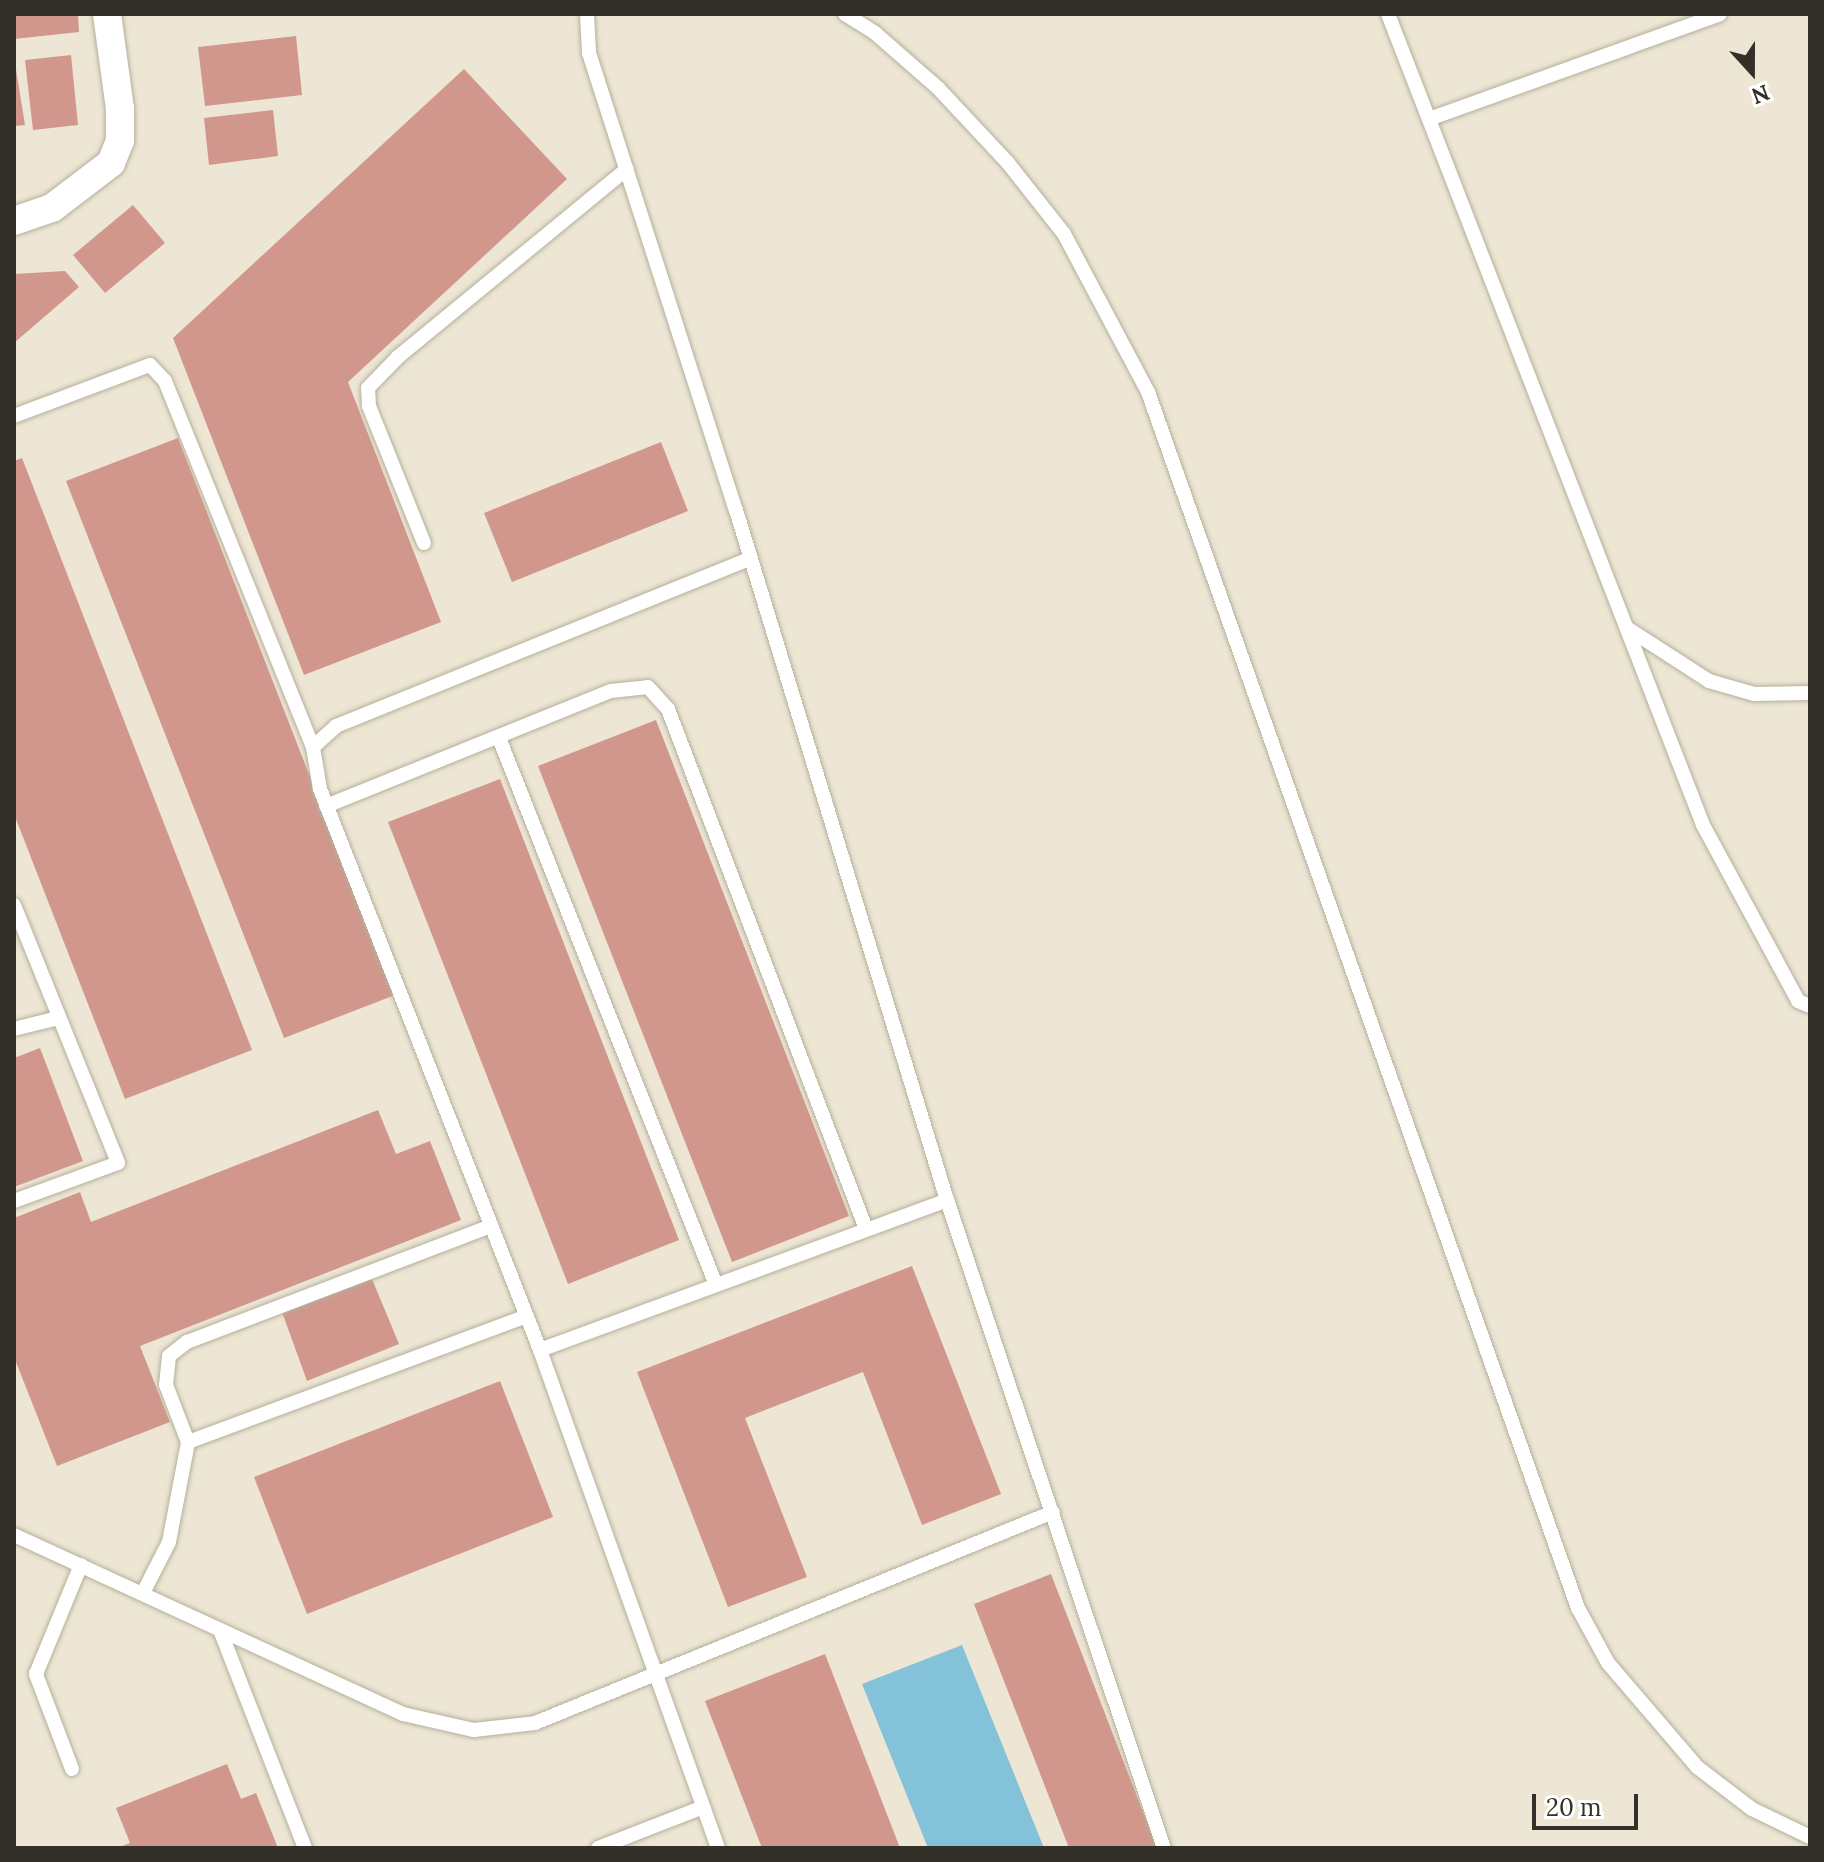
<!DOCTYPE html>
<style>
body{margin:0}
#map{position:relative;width:1824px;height:1862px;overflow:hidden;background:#ede6d4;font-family:Lora,serif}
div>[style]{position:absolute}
.water>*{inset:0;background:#84c2da}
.building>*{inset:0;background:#d1978c}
.roads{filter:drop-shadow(0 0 2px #b5af9d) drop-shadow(0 0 2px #b5af9d)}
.service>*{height:14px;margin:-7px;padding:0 7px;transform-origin:7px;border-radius:7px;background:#fff}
.minor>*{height:28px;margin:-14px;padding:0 14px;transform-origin:14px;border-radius:14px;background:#fff}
span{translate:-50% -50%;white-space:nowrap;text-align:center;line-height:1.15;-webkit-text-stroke:6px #fff;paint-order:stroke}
.frame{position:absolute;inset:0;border:16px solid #333029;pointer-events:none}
.north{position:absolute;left:1712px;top:32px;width:80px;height:80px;-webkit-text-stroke:6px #fff;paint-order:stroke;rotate:159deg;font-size:22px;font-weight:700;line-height:32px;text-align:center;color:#333029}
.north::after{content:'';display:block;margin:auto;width:28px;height:36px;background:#333029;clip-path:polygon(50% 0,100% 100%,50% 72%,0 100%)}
.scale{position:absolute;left:1532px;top:1794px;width:106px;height:36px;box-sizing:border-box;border:4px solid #333029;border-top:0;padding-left:10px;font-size:24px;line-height:28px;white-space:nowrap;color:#333029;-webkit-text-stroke:6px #fff;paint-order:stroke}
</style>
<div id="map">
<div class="water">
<i style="clip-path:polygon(962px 1645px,1044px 1848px,928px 1848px,862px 1684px)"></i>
</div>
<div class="building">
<i style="clip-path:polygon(14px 14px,78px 14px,79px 32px,14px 39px)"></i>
<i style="clip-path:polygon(296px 36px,302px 95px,205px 106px,198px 47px)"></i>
<i style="clip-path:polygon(71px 55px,78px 125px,33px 130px,25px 60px)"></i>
<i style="clip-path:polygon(14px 57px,25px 125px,14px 126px)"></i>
<i style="clip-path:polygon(464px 69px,567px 179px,348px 382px,441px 622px,304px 675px,173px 338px)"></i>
<i style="clip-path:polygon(273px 110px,278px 156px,209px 165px,204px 118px)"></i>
<i style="clip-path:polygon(133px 205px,165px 243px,105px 293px,73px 255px)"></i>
<i style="clip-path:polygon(65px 271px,79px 287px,14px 343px,14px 274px)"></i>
<i style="clip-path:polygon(178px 438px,395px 995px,284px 1038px,66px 481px)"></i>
<i style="clip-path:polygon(661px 442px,688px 511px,512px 582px,484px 513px)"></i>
<i style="clip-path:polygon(22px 458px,252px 1050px,125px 1099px,14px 814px,14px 461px)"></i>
<i style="clip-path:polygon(656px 720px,849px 1216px,732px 1262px,538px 766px)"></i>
<i style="clip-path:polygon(500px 779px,679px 1240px,568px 1284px,388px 822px)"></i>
<i style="clip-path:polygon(40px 1048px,83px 1161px,14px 1187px,14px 1058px)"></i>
<i style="clip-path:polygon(378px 1110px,396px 1154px,430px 1141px,461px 1220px,140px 1346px,170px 1422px,57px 1466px,14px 1357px,14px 1218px,80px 1192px,91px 1222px)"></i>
<i style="clip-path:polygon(912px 1266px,1001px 1494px,922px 1525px,863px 1372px,745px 1418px,807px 1577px,728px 1607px,637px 1372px)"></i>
<i style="clip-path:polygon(372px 1279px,399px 1344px,307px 1381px,282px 1312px)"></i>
<i style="clip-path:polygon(500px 1381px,553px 1517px,307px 1614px,254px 1477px)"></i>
<i style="clip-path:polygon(1051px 1574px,1157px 1848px,1069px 1848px,974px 1604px)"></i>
<i style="clip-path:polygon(825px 1654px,900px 1848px,762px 1848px,705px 1701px)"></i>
<i style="clip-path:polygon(227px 1764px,241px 1799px,256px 1793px,278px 1848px,117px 1848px,130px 1843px,116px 1808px)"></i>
</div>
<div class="roads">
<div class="service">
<i style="left:587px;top:14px;width:39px;rotate:87deg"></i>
<i style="left:589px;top:53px;width:480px;rotate:72.2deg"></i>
<i style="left:736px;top:510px;width:722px;rotate:73deg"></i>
<i style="left:947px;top:1200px;width:683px;rotate:71.49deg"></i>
<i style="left:845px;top:14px;width:36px;rotate:32deg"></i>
<i style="left:875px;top:33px;width:84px;rotate:41.1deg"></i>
<i style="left:938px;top:88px;width:103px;rotate:47deg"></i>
<i style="left:1008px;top:163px;width:90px;rotate:51.7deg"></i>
<i style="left:1064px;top:234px;width:179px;rotate:62deg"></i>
<i style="left:1148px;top:392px;width:1290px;rotate:70.53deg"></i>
<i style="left:1578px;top:1608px;width:63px;rotate:61.4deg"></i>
<i style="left:1608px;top:1663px;width:137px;rotate:49.4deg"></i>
<i style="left:1697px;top:1767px;width:69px;rotate:37.4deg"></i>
<i style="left:1752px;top:1809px;width:64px;rotate:25.8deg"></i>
<i style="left:1388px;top:14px;width:870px;rotate:68.77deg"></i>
<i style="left:1703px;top:825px;width:200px;rotate:61.6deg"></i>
<i style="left:1798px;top:1001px;width:13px;rotate:23deg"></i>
<i style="left:1429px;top:119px;width:309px;rotate:-19.8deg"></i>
<i style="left:14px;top:416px;width:145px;rotate:-20.6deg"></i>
<i style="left:150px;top:365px;width:22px;rotate:47deg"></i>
<i style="left:165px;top:381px;width:395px;rotate:68deg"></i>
<i style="left:424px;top:543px;width:148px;rotate:-111.9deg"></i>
<i style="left:369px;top:406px;width:18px;rotate:-93deg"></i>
<i style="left:368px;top:388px;width:43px;rotate:-45.9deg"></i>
<i style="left:398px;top:357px;width:296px;rotate:-39.4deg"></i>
<i style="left:1627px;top:628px;width:98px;rotate:32.9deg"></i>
<i style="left:1709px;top:681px;width:47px;rotate:16.1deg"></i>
<i style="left:1754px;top:694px;width:56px;rotate:-1deg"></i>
<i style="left:499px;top:738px;width:588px;rotate:68.36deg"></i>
<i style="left:326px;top:806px;width:307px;rotate:-22deg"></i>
<i style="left:611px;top:691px;width:37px;rotate:-6deg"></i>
<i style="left:648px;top:687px;width:30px;rotate:48deg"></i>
<i style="left:668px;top:709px;width:556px;rotate:69.15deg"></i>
<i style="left:14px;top:905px;width:278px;rotate:68deg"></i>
<i style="left:118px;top:1163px;width:111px;rotate:159.9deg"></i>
<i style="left:14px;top:1029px;width:45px;rotate:-14deg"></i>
<i style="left:540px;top:1350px;width:434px;rotate:-20.2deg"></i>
<i style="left:188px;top:1442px;width:361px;rotate:-20.4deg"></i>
<i style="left:14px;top:1535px;width:428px;rotate:24.7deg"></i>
<i style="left:403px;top:1714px;width:73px;rotate:12.7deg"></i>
<i style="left:474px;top:1730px;width:61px;rotate:-6.5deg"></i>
<i style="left:535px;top:1723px;width:559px;rotate:-22.16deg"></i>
<i style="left:143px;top:1593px;width:57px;rotate:-63deg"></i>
<i style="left:169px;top:1542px;width:102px;rotate:-79.2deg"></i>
<i style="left:188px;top:1442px;width:61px;rotate:-111.1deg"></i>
<i style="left:166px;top:1385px;width:29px;rotate:-84deg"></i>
<i style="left:169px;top:1356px;width:23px;rotate:-38deg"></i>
<i style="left:187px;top:1342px;width:324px;rotate:-20.9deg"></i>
<i style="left:220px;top:1630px;width:234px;rotate:68.7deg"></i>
<i style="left:72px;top:1769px;width:102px;rotate:-110.8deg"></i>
<i style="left:36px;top:1674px;width:118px;rotate:-67.6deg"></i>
<i style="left:598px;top:1848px;width:113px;rotate:-21.3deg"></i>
<i style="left:718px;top:1848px;width:529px;rotate:-109.67deg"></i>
<i style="left:540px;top:1350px;width:603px;rotate:-111.41deg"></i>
<i style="left:320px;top:789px;width:43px;rotate:-99.5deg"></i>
<i style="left:313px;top:747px;width:31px;rotate:-42deg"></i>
<i style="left:336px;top:726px;width:446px;rotate:-22deg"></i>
</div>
<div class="minor">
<i style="left:14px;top:221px;width:40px;rotate:-18.9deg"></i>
<i style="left:52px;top:208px;width:74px;rotate:-37.3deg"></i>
<i style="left:111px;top:163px;width:24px;rotate:-68deg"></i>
<i style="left:120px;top:141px;width:32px;rotate:-90deg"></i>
<i style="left:120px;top:109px;width:96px;rotate:-97.8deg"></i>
</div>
</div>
<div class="frame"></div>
<div class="north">N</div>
<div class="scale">20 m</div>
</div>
